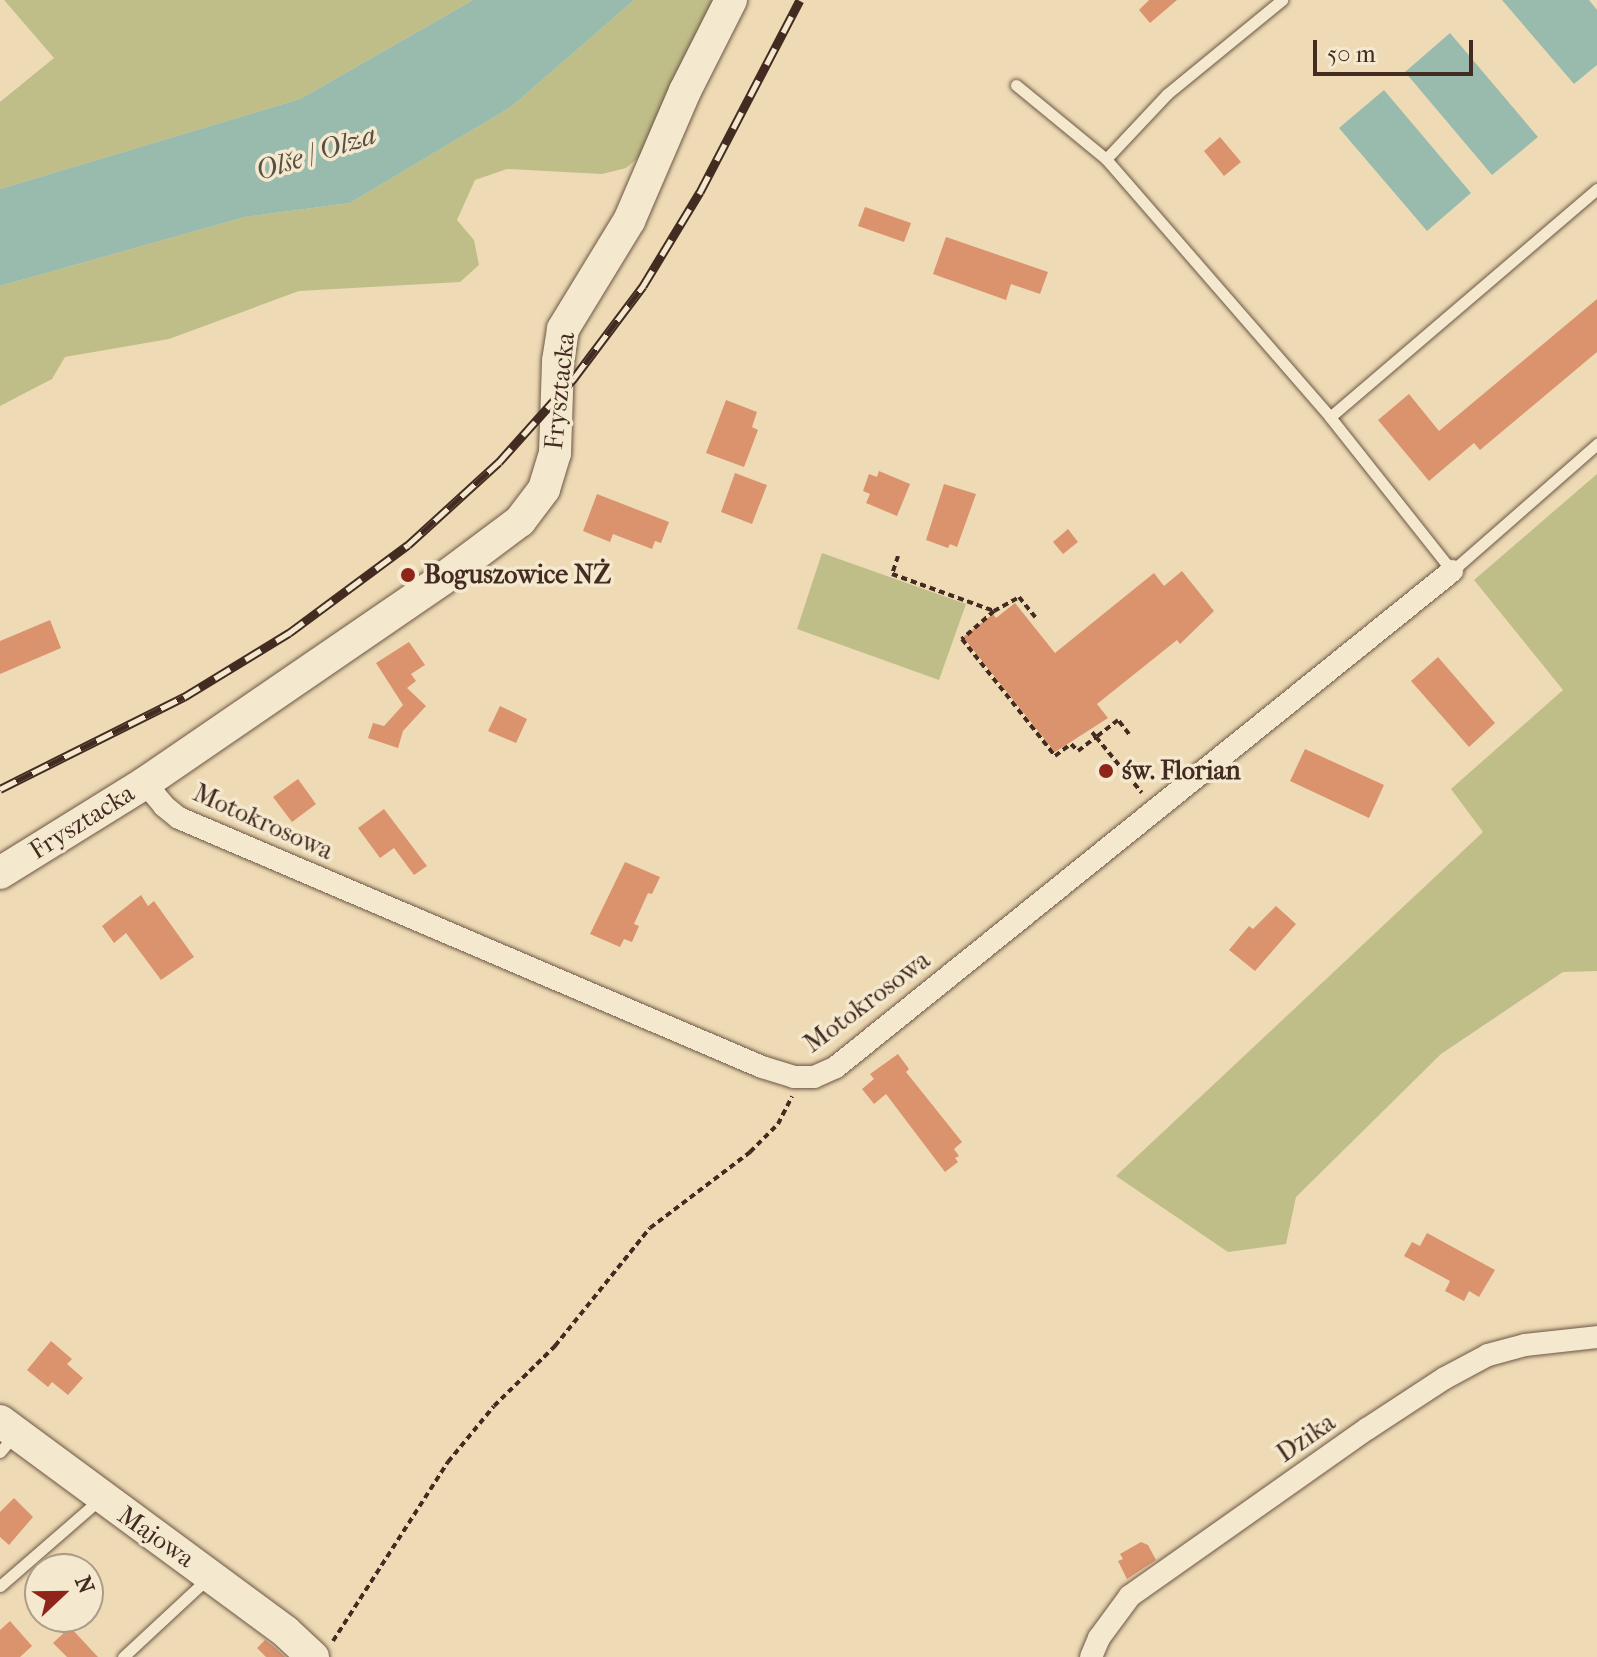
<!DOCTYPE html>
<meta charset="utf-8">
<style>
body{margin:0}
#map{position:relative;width:1597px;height:1657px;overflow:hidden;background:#eedbb5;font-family:"IM FELL French Canon",serif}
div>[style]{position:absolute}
.green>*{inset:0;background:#bfbe89}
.water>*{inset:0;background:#99bbae}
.building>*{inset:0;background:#da936d}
.path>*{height:4px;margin-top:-2px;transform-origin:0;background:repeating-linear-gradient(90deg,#432b21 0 6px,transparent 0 10px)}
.roads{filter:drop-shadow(0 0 2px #6e5746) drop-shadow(0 0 2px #6e5746)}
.lane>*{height:11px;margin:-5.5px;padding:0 5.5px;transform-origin:5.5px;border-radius:5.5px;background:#f4e8cf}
.street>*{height:22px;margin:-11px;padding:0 11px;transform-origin:11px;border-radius:11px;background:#f4e8cf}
.secondary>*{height:32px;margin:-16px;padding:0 16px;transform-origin:16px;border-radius:16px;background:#f4e8cf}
.rail>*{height:9px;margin-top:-4.5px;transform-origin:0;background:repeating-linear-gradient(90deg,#f4e8cf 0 18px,#432b21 0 36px);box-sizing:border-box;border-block:2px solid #432b21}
.dots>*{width:22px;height:22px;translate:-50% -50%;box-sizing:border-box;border:4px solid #f4e8cf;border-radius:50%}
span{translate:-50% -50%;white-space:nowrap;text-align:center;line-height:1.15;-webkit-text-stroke:7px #f4e8cf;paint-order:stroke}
.street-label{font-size:26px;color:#432b21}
.poi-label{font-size:26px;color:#432b21;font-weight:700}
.left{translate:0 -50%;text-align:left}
.water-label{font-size:28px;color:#584f44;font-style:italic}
.north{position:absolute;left:24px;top:1553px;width:80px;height:80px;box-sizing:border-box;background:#f4e8cf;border:2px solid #ad9c89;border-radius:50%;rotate:68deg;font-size:22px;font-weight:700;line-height:32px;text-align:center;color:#432b21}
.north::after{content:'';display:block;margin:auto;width:28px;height:36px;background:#8f2418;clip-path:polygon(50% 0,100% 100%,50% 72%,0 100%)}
.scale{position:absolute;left:1313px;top:40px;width:160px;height:36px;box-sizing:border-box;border:4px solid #432b21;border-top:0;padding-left:10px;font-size:24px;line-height:28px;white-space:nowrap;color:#432b21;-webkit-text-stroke:6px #f4e8cf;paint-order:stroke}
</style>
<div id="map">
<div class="green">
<i style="clip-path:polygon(4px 0,473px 0,300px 99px,0 189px,0 102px,54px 58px)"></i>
<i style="clip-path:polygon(634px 0,716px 0,649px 149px,626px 168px,602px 174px,507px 169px,475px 180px,457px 220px,474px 240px,479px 265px,460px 282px,299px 291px,169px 339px,65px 357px,52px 379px,0 406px,0 286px,245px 217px,350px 203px,511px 107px)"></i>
<i style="clip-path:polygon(1597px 474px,1597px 971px,1563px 972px,1441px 1054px,1296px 1197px,1286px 1244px,1228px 1252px,1116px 1176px,1483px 832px,1451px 789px,1563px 690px,1474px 580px)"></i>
<i style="clip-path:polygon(822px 553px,966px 604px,939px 680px,797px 629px)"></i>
</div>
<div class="water">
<i style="clip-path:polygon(473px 0,634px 0,511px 107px,350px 203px,245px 217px,0 286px,0 189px,300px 99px)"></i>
<i style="clip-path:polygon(1502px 0,1589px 0,1597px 10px,1597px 65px,1574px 84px)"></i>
<i style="clip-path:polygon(1450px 33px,1538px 137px,1492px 175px,1405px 72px)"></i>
<i style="clip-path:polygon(1384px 90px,1471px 193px,1427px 231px,1339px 128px)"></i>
</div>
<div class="building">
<i style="clip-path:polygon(1149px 0,1177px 0,1150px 23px,1139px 10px)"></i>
<i style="clip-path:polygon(1220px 137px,1241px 162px,1224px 176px,1204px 151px)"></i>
<i style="clip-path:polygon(865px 207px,911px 223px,904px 242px,858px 226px)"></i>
<i style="clip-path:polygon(946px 237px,1048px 272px,1040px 294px,1011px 284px,1006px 300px,933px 274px)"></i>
<i style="clip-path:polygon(1597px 299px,1597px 352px,1480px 450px,1474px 443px,1429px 481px,1378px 420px,1409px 394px,1439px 431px)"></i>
<i style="clip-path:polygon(726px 400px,757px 412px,752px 427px,758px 430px,744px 467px,706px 453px)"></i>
<i style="clip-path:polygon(879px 471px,910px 484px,897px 516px,866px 503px,870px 494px,863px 491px,869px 474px,877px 477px)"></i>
<i style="clip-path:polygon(735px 473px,767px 485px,752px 524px,721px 512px)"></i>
<i style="clip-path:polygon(944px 484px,976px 494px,957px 547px,950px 544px,948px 548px,926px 540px)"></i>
<i style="clip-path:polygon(597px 494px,669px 522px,661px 543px,655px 541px,652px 549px,613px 534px,610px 542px,583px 531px)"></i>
<i style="clip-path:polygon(1068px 529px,1078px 542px,1063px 554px,1053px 542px)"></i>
<i style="clip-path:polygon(1182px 571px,1214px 611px,1180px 644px,1177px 640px,1097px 704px,1108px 718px,1055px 752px,963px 637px,993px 614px,996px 618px,1015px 603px,1055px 653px,1154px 573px,1164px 586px)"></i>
<i style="clip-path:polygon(50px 620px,61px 648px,0 674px,0 641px)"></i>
<i style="clip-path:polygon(409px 642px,425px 665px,411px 674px,416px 681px,407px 688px,426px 706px,403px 731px,398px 748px,368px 738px,373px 723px,384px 726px,403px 705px,376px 663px)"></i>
<i style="clip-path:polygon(1438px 657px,1495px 723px,1469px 747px,1411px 681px)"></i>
<i style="clip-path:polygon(500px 706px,527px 719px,516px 743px,488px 731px)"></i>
<i style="clip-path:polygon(1305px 749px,1384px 785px,1369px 818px,1290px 781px)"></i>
<i style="clip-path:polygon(298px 779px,316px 804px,292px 822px,273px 797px)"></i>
<i style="clip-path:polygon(384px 809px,427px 866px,414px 875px,394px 848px,380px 858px,358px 828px)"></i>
<i style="clip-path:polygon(625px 862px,660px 877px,652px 894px,648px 893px,634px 924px,639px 926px,632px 942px,624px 939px,620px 947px,590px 934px)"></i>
<i style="clip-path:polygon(141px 895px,148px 906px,154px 901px,194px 957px,161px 980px,126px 933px,114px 943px,102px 926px)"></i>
<i style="clip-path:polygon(1276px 906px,1296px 924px,1255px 971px,1229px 950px,1249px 926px,1253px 929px)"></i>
<i style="clip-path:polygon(898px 1054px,909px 1069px,906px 1072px,962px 1142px,954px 1149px,959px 1156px,955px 1158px,958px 1162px,945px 1172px,886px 1094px,874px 1104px,862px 1089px,874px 1079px,870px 1074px)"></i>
<i style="clip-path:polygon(1427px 1233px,1495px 1270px,1479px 1297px,1469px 1291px,1464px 1301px,1445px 1291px,1450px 1281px,1404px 1256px,1412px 1242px,1420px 1246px)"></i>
<i style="clip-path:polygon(51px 1341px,72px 1359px,67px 1364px,83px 1378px,68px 1395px,52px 1382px,48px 1387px,27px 1370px)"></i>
<i style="clip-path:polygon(14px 1498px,33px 1517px,9px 1545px,0 1537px,0 1512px)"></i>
<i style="clip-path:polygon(1141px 1542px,1148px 1545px,1156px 1560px,1127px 1579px,1118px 1561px,1123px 1559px,1120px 1554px)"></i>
<i style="clip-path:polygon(10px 1621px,32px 1646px,20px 1657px,0 1657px,0 1630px)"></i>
<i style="clip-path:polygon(70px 1627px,98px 1657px,67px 1657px,53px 1643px)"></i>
<i style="clip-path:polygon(265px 1640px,274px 1647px,285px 1657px,266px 1657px,257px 1648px)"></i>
</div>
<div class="path">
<i style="left:898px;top:556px;width:19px;rotate:108deg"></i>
<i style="left:892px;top:574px;width:109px;rotate:19.9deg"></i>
<i style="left:994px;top:611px;width:43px;rotate:138.8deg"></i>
<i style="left:962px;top:639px;width:149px;rotate:51.5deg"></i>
<i style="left:1055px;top:756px;width:20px;rotate:-37deg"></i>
<i style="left:1071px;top:744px;width:10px;rotate:45deg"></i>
<i style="left:1078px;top:751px;width:23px;rotate:-38deg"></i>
<i style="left:1096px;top:737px;width:8px;rotate:-130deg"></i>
<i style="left:994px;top:611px;width:29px;rotate:-29deg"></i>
<i style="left:1019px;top:597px;width:26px;rotate:51deg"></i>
<i style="left:1129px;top:734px;width:18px;rotate:-128deg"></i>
<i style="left:1118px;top:720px;width:28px;rotate:142deg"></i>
<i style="left:1096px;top:737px;width:72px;rotate:50.6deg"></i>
<i style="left:333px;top:1641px;width:213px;rotate:-57.3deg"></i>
<i style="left:448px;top:1462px;width:72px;rotate:-50.6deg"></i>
<i style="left:494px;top:1406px;width:86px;rotate:-44.5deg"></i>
<i style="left:555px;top:1346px;width:151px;rotate:-51.2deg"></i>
<i style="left:650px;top:1228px;width:126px;rotate:-37.2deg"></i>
<i style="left:750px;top:1152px;width:40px;rotate:-45deg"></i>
<i style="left:778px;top:1124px;width:31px;rotate:-63deg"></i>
</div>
<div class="roads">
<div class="lane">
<i style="left:1016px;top:85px;width:117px;rotate:39.4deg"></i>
<i style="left:1106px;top:159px;width:342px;rotate:49deg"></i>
<i style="left:1330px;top:417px;width:196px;rotate:51.6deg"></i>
<i style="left:1452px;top:571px;width:193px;rotate:-41.2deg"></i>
<i style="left:1106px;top:159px;width:89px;rotate:-46.8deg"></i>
<i style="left:1167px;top:94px;width:149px;rotate:-39.3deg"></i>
<i style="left:1330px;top:417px;width:351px;rotate:-40.5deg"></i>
<i style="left:0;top:1452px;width:23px;rotate:-50deg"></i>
<i style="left:0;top:1586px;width:131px;rotate:-41deg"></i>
<i style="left:123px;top:1657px;width:115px;rotate:-42.9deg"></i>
</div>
<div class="street">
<i style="left:145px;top:783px;width:30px;rotate:50deg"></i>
<i style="left:164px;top:806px;width:19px;rotate:39deg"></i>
<i style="left:179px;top:818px;width:634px;rotate:23.13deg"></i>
<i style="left:762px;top:1067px;width:34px;rotate:17deg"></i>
<i style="left:794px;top:1077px;width:20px"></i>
<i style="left:814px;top:1077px;width:24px;rotate:-24deg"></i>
<i style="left:836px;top:1067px;width:791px;rotate:-38.84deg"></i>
<i style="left:1091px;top:1657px;width:21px;rotate:-67deg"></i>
<i style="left:1099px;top:1638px;width:52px;rotate:-53.6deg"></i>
<i style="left:1130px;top:1596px;width:290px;rotate:-35.2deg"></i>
<i style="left:1367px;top:1429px;width:93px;rotate:-33.2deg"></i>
<i style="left:1445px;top:1378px;width:49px;rotate:-28.1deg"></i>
<i style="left:1488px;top:1355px;width:38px;rotate:-15deg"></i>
<i style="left:1525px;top:1345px;width:72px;rotate:-6.3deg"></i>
</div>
<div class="secondary">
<i style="left:0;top:873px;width:171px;rotate:-31.8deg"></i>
<i style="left:145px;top:783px;width:359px;rotate:-34.4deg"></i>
<i style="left:441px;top:580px;width:99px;rotate:-36.8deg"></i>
<i style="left:520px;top:521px;width:40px;rotate:-53deg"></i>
<i style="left:544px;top:489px;width:38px;rotate:-73deg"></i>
<i style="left:555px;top:453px;width:92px;rotate:-88.1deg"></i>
<i style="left:558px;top:361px;width:32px;rotate:-81deg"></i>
<i style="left:563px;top:329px;width:127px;rotate:-58.6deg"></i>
<i style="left:629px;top:221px;width:142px;rotate:-66.7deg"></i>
<i style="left:685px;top:91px;width:102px;rotate:-63.2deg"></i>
<i style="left:0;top:1421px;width:355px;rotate:36.4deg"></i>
<i style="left:286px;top:1632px;width:37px;rotate:43deg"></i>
</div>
</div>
<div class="rail">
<i style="left:0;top:789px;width:206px;rotate:-26.6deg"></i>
<i style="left:184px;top:697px;width:123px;rotate:-31.4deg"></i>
<i style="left:289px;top:633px;width:148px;rotate:-36.5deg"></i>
<i style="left:408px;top:545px;width:123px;rotate:-42.4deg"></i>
<i style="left:499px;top:462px;width:113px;rotate:-48.2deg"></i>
<i style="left:574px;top:378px;width:115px;rotate:-53.1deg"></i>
<i style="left:643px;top:286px;width:110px;rotate:-58.8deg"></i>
<i style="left:700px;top:192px;width:216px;rotate:-62.5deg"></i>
</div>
<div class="dots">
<i style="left:408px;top:575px;background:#8f2418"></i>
<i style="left:1106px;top:771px;background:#8f2418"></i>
</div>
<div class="street-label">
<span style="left:560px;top:391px;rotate:-84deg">Frysztacka</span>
<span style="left:82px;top:822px;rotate:-32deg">Frysztacka</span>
<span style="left:263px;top:822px;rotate:24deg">Motokrosowa</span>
<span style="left:867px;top:1002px;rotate:-37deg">Motokrosowa</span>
<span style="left:1306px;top:1438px;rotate:-35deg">Dzika</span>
<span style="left:156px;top:1537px;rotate:35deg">Majowa</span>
</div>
<div class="poi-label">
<span class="left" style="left:424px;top:575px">Boguszowice NŻ</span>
<span class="left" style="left:1122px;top:771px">św. Florian</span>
</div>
<div class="water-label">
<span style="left:316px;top:153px;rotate:-18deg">Olše / Olza</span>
</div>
<div class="north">N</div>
<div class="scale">50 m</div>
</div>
